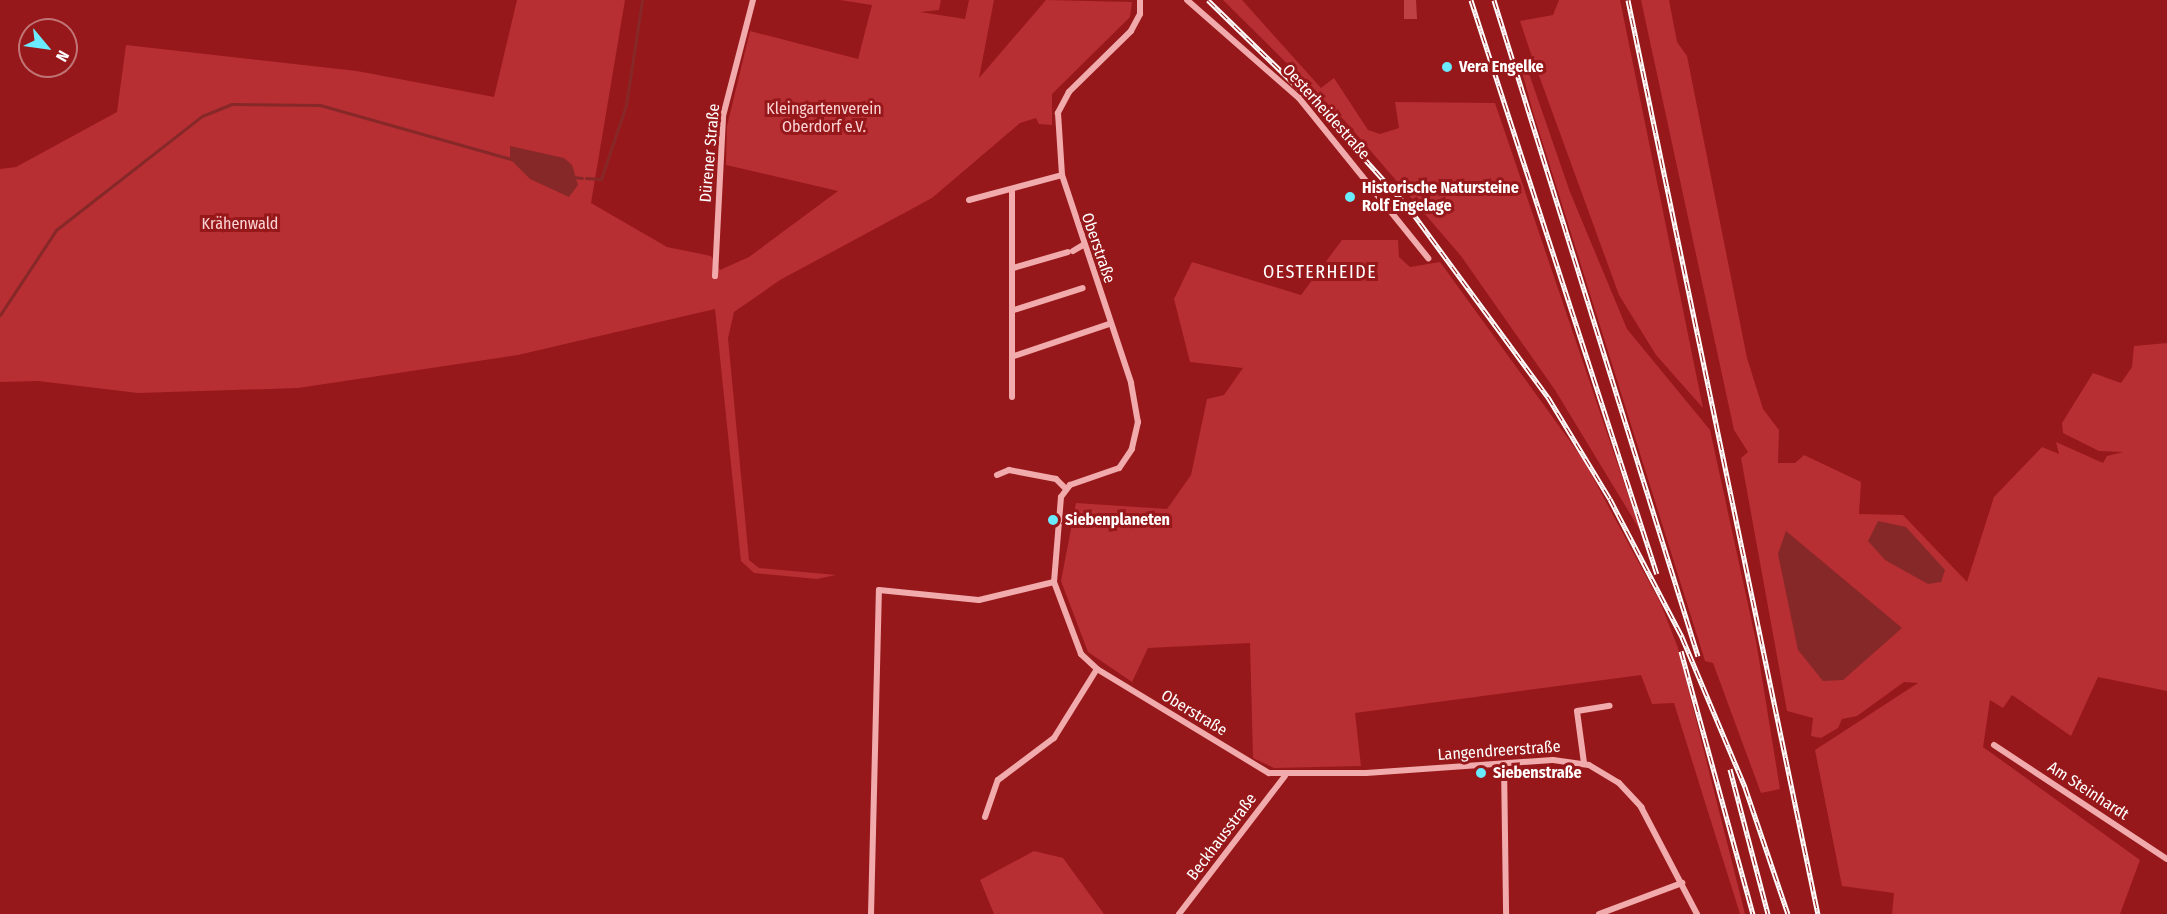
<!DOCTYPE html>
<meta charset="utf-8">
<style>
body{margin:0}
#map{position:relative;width:2167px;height:914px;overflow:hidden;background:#97181a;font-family:"Fira Sans Condensed",sans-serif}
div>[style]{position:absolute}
.green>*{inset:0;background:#b72e33}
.water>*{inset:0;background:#872828}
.stream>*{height:3px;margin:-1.5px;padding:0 1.5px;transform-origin:1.5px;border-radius:1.5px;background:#872828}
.building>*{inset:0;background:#bf4144}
.minor>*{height:6px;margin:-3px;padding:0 3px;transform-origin:3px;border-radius:3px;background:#f1abad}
.rail>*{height:5px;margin-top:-2.5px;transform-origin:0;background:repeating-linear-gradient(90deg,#97181a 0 9px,#fff 0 18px);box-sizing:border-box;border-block:2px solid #fff}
.dots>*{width:16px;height:16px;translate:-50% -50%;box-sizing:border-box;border:3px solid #97181a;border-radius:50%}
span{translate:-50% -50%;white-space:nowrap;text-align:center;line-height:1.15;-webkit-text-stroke:6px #97181a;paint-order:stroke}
.poi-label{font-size:16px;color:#fff;font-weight:700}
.left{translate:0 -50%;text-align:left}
.park-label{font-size:16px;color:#fcd3d4}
.street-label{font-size:16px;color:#fff}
.neighbourhood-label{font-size:18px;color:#fff;letter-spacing:1.5px}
.north{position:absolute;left:18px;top:18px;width:60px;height:60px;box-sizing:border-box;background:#97181a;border:2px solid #c17476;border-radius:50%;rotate:119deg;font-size:16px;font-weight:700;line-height:24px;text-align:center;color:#fff}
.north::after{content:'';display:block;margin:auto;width:21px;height:27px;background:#6bebff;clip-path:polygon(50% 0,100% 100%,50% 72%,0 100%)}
</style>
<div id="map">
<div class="green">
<i style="clip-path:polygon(evenodd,517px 0,625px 0,591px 203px,667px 247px,711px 256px,720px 270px,749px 257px,838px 191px,726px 165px,727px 126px,750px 31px,858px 59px,872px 5px,840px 0,941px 0,939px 10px,920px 12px,965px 19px,969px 0,994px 0,979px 78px,1046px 0,1132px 2px,1130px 17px,1052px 94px,1052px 125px,1039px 124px,1036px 118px,1020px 123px,932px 198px,780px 280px,734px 312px,728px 338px,749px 560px,759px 568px,836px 575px,817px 579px,754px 573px,741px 561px,715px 309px,518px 355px,298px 388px,138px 393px,38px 381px,0 382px,0 169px,16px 167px,117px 112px,126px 45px,357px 71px,494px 97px,517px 0,572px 165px,574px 177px,530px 179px,525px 172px,572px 165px)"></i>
<i style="clip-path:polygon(1223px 0,1242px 0,1321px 88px,1334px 78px,1368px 130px,1380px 134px,1399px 128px,1395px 102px,1495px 103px,1640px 530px,1555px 390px,1461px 256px,1345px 121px)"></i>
<i style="clip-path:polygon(1559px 0,1620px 0,1703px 408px,1656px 355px,1619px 295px,1530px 51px,1520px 21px,1553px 15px)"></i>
<i style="clip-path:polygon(1641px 0,1669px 0,1677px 42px,1687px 56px,1747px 358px,1763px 409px,1779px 430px,1778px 463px,1795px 463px,1804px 455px,1861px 482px,1859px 514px,1903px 515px,1967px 582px,1994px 497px,2042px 447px,2059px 454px,2056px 442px,2103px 463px,2107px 456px,2123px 452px,2099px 451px,2063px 433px,2062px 423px,2093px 373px,2121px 383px,2132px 367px,2134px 346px,2167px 343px,2167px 691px,2098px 677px,2071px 736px,2012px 695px,2003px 708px,1990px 700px,1983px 747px,2140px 860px,2120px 914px,1892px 914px,1894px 893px,1842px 886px,1815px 750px,1918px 683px,1904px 682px,1857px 716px,1842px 719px,1838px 728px,1821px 738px,1811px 736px,1813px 718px,1787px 711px,1741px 458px,1748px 452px,1734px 430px)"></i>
<i style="clip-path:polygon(1524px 59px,1570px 192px,1627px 329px,1710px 430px,1756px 641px,1780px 789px,1761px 793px,1713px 663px,1705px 661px,1533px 112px,1519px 61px)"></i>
<i style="clip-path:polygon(1342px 240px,1398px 240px,1399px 257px,1410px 267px,1440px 262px,1583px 459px,1661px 604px,1678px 648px,1745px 914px,1740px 914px,1674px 703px,1652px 704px,1641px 675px,1355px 713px,1361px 766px,1274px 768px,1253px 758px,1250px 643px,1148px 648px,1132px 682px,1088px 652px,1061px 581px,1076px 503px,1167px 509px,1191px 475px,1207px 399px,1224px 395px,1243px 368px,1190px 362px,1174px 299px,1192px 262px,1301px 295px)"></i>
<i style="clip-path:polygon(1034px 851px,1063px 858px,1104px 914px,994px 914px,980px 880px)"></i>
</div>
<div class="water">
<i style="clip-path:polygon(510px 146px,564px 158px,572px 165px,578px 185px,569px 197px,530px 179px,510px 159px)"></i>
<i style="clip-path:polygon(1878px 521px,1906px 527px,1945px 570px,1941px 582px,1928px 584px,1885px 560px,1868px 541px)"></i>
<i style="clip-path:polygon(1786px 531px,1902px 628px,1843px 680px,1823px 681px,1798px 650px,1778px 554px)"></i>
</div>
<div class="stream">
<i style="left:573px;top:177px;width:9px;rotate:6deg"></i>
<i style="left:586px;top:178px;width:15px;rotate:4deg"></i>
<i style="left:601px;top:179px;width:78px;rotate:-71.3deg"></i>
<i style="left:626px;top:105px;width:106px;rotate:-81.3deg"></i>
<i style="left:0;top:315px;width:102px;rotate:-56.6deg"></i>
<i style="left:56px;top:230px;width:185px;rotate:-38deg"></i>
<i style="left:202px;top:116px;width:32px;rotate:-22deg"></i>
<i style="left:232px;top:104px;width:88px;rotate:0.7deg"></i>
<i style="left:320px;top:105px;width:202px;rotate:15.8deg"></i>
</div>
<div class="building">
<i style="clip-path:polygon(1404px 0,1416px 0,1417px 19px,1404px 19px)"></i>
</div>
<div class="minor">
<i style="left:1140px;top:0;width:14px;rotate:90deg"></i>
<i style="left:1140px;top:14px;width:19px;rotate:118deg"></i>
<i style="left:1131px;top:31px;width:87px;rotate:135.5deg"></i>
<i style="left:1069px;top:92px;width:24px;rotate:118deg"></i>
<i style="left:1058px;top:113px;width:62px;rotate:86.3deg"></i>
<i style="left:1062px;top:175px;width:219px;rotate:71.6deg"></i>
<i style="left:1131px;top:383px;width:40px;rotate:80deg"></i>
<i style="left:1138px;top:422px;width:28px;rotate:103deg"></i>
<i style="left:1132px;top:449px;width:23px;rotate:124deg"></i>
<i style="left:1119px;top:468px;width:52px;rotate:160.9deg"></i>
<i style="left:1070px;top:485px;width:15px;rotate:127deg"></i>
<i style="left:1061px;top:497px;width:85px;rotate:94.7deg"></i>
<i style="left:1054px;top:582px;width:77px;rotate:69.4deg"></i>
<i style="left:1081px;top:654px;width:22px;rotate:43deg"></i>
<i style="left:1097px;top:669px;width:201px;rotate:31.2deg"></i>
<i style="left:1269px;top:773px;width:97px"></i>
<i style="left:1366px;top:773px;width:187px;rotate:-4deg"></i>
<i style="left:1553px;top:760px;width:36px;rotate:8deg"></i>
<i style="left:1589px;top:765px;width:35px;rotate:31deg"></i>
<i style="left:1619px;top:783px;width:33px;rotate:47deg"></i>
<i style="left:1641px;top:807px;width:121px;rotate:62.4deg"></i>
<i style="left:1187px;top:0;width:149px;rotate:41.2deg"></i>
<i style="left:1299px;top:98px;width:206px;rotate:51.1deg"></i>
<i style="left:1012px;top:189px;width:208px;rotate:90deg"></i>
<i style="left:969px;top:200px;width:96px;rotate:-15deg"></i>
<i style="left:1073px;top:251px;width:12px;rotate:-31deg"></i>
<i style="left:1013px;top:268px;width:57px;rotate:-16.2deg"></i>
<i style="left:715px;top:276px;width:160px;rotate:-87.1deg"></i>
<i style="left:723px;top:116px;width:120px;rotate:-75.5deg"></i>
<i style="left:1014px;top:310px;width:72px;rotate:-17.7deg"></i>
<i style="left:1014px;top:356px;width:100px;rotate:-18.6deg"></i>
<i style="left:997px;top:475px;width:13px;rotate:-23deg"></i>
<i style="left:1009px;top:470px;width:48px;rotate:10.8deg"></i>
<i style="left:1056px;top:479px;width:13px;rotate:45deg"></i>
<i style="left:1994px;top:745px;width:207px;rotate:33.4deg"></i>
<i style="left:1584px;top:763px;width:52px;rotate:-97.7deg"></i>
<i style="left:1577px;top:711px;width:33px;rotate:-9deg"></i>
<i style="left:1504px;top:764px;width:150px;rotate:89.2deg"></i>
<i style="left:985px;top:817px;width:39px;rotate:-71deg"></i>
<i style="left:998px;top:780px;width:70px;rotate:-36.9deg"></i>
<i style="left:1054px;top:738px;width:81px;rotate:-58.1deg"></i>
<i style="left:871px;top:914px;width:324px;rotate:-88.6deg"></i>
<i style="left:879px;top:590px;width:100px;rotate:5.7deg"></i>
<i style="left:979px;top:600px;width:77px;rotate:-13.5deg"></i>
<i style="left:1179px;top:914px;width:174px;rotate:-52.5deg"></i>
<i style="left:1599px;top:914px;width:89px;rotate:-20.5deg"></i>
</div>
<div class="rail">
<i style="left:1208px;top:0;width:149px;rotate:44.2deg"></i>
<i style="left:1315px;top:104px;width:140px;rotate:47.9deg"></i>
<i style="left:1409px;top:208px;width:235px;rotate:53.7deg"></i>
<i style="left:1548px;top:397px;width:119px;rotate:58.7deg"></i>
<i style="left:1610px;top:499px;width:156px;rotate:62.4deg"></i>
<i style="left:1682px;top:637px;width:163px;rotate:67.2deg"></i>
<i style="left:1745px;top:787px;width:134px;rotate:71.3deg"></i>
<i style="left:1471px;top:0;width:603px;rotate:72.05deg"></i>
<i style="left:1494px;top:0;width:687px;rotate:72.73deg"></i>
<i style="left:1628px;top:0;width:934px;rotate:78.26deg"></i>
<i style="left:1681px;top:651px;width:273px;rotate:74.7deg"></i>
<i style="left:1730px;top:769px;width:150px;rotate:75.3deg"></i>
</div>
<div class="dots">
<i style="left:1447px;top:67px;background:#6bebff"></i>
<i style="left:1350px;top:197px;background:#6bebff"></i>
<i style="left:1053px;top:520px;background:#6bebff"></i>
<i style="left:1481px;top:773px;background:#6bebff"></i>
</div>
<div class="poi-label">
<span class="left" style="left:1459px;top:67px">Vera Engelke</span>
<span class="left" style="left:1362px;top:197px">Historische Natursteine<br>Rolf Engelage</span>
<span class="left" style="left:1065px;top:520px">Siebenplaneten</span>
<span class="left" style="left:1493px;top:773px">Siebenstraße</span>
</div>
<div class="park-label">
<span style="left:824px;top:118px">Kleingartenverein<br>Oberdorf e.V.</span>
<span style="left:240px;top:224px">Krähenwald</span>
</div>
<div class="street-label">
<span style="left:1326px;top:112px;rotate:48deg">Oesterheidestraße</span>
<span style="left:710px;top:153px;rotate:-85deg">Dürener Straße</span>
<span style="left:1098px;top:248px;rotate:71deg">Oberstraße</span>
<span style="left:1194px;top:713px;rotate:31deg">Oberstraße</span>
<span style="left:1499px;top:751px;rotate:-4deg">Langendreerstraße</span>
<span style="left:2088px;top:791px;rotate:33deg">Am Steinhardt</span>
<span style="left:1222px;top:837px;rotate:-53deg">Beckhausstraße</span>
</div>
<div class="neighbourhood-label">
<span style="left:1320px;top:272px">OESTERHEIDE</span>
</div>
<div class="north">N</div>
</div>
